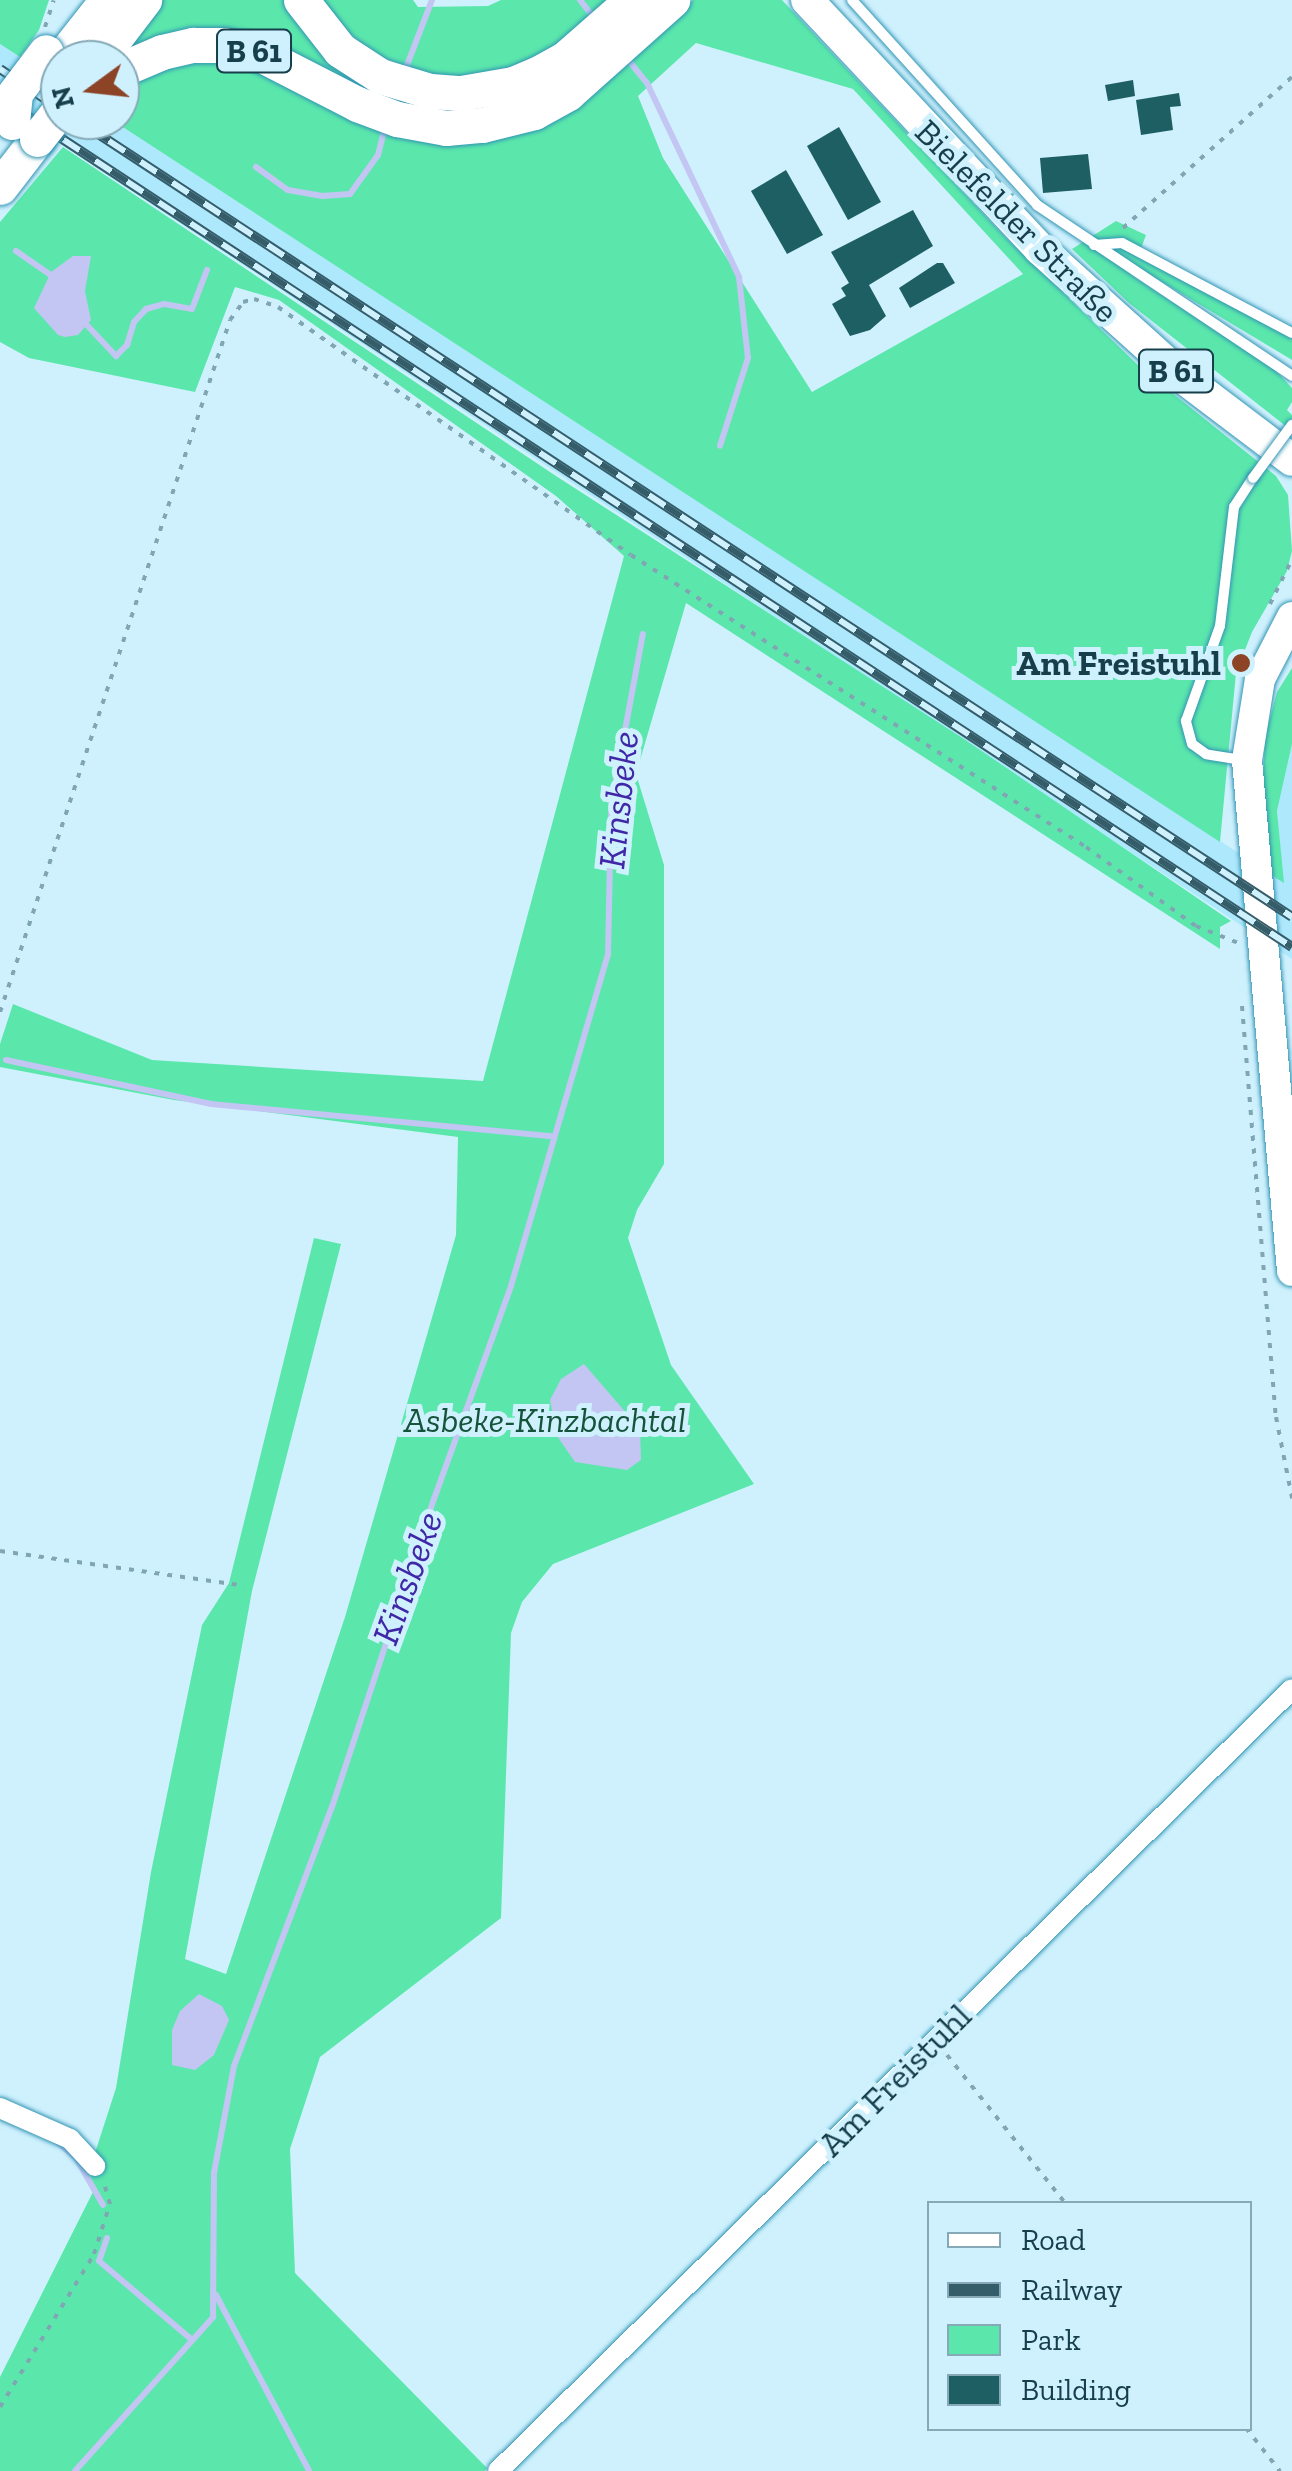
<!DOCTYPE html>
<meta charset="utf-8">
<style>
body{margin:0}
#map{position:relative;width:1292px;height:2471px;overflow:hidden;background:#cff1fe;font-family:"Zilla Slab",serif}
div>[style]{position:absolute}
.built>*{inset:0;background:#aee8fd}
.green>*{inset:0;background:#5be7ac}
.water>*{inset:0;background:#c3c5f3}
.stream>*{height:6px;margin:-3px;padding:0 3px;transform-origin:3px;border-radius:3px;background:#c3c5f3}
.building>*{inset:0;background:#1e5f64}
.path>*{height:4px;margin-top:-2px;transform-origin:0;background:repeating-linear-gradient(90deg,#81a6b3 0 5px,transparent 0 13px)}
.roads{filter:drop-shadow(0 0 2px #3295b3) drop-shadow(0 0 2px #3295b3)}
.service>*{height:10px;margin:-5px;padding:0 5px;transform-origin:5px;border-radius:5px;background:#fff}
.minor>*{height:20px;margin:-10px;padding:0 10px;transform-origin:10px;border-radius:10px;background:#fff}
.secondary>*{height:30px;margin:-15px;padding:0 15px;transform-origin:15px;border-radius:15px;background:#fff}
.primary>*{height:32px;margin:-16px;padding:0 16px;transform-origin:16px;border-radius:16px;background:#fff}
.trunk>*{height:35px;margin:-17.5px;padding:0 17.5px;transform-origin:17.5px;border-radius:17.5px;background:#fff}
.rail>*{height:10px;margin-top:-5px;transform-origin:0;background:repeating-linear-gradient(90deg,#cff1fe 0 19px,#355c69 0 38px);box-sizing:border-box;border-block:2px solid #355c69}
.bridges{filter:drop-shadow(0 0 2px #3295b3) drop-shadow(0 0 2px #3295b3)}
.service-bridge>*{height:10px;margin:-5px;padding:0 5px;transform-origin:5px;border-radius:5px;background:#fff}
.trunk-bridge>*{height:35px;margin:-17.5px;padding:0 17.5px;transform-origin:17.5px;border-radius:17.5px;background:#fff}
.dots>*{width:28px;height:28px;translate:-50% -50%;box-sizing:border-box;border:5px solid #cff1fe;border-radius:50%}
span{translate:-50% -50%;white-space:nowrap;text-align:center;line-height:1.15;-webkit-text-stroke:10px #cff1fe;paint-order:stroke}
.shield-label span{padding:2px 8px;background:#cff1fe;border:2px solid;border-radius:8px;-webkit-text-stroke-width:0}
.shield-label{font-size:32px;color:#163e4b;font-weight:700}
.street-label{font-size:35px;color:#163e4b}
.poi-label{font-size:35px;color:#163e4b;font-weight:700}
.right{translate:-100% -50%;text-align:right}
.park-label{font-size:35px;color:#15543b;font-style:italic}
.water-label{font-size:38px;color:#4027a7;font-style:italic}
.legend{position:absolute;left:927px;top:2201px;width:325px;height:230px;box-sizing:border-box;background:#cff1fe;border:2px solid #85a9b6;margin:0;padding:12px 18px;list-style:none;font-size:30px;color:#163e4b}
.legend li{display:flex;align-items:center;gap:20px;height:50px}
.legend b{width:50px;border:2px solid #85a9b6}
.north{position:absolute;left:40px;top:40px;width:100px;height:100px;box-sizing:border-box;background:#cff1fe;border:2px solid #85a9b6;border-radius:50%;rotate:255deg;font-size:28px;font-weight:700;line-height:40px;text-align:center;color:#163e4b}
.north::after{content:'';display:block;margin:auto;width:35px;height:45px;background:#8d4426;clip-path:polygon(50% 0,100% 100%,50% 72%,0 100%)}
</style>
<div id="map">
<div class="built">
<i style="clip-path:polygon(0 44px,60px 84px,60px 120px,112px 120px,1283px 882px,1277px 811px,1292px 744px,1292px 959px,0 104px)"></i>
</div>
<div class="green">
<i style="clip-path:polygon(0 0,49px 0,39px 30px,20px 57px,0 44px)"></i>
<i style="clip-path:polygon(159px 0,289px 0,378px 88px,372px 98px,292px 55px,118px 60px)"></i>
<i style="clip-path:polygon(322px 0,413px 0,418px 7px,488px 6px,501px 0,611px 0,552px 48px,510px 69px,477px 76px,432px 76px,373px 54px,338px 23px)"></i>
<i style="clip-path:polygon(evenodd,693px 0,782px 0,1005px 237px,1142px 369px,1276px 476px,1288px 495px,1292px 551px,1287px 571px,1252px 632px,1236px 673px,1220px 842px,112px 120px,120px 120px,120px 85px,172px 60px,240px 60px,437px 139px,663px 26px,693px 0,696px 43px,853px 89px,1023px 274px,812px 392px,663px 158px,638px 96px,696px 43px)"></i>
<i style="clip-path:polygon(63px 147px,556px 476px,964px 739px,1231px 921px,1220px 927px,1220px 949px,686px 603px,636px 774px,664px 865px,664px 1164px,637px 1210px,628px 1238px,671px 1365px,754px 1484px,553px 1564px,522px 1602px,511px 1633px,501px 1918px,320px 2057px,290px 2149px,295px 2273px,487px 2468px,484px 2471px,0 2471px,0 2377px,95px 2188px,90px 2175px,82px 2173px,94px 2156px,116px 2088px,151px 1872px,202px 1625px,229px 1583px,314px 1238px,341px 1244px,252px 1591px,185px 1959px,226px 1974px,345px 1617px,456px 1235px,458px 1137px,174px 1100px,0 1067px,0 1044px,13px 1004px,152px 1060px,483px 1081px,624px 556px,556px 496px,279px 300px,235px 287px,195px 392px,29px 358px,0 342px,0 222px)"></i>
<i style="clip-path:polygon(1116px 221px,1146px 235px,1139px 254px,1292px 336px,1292px 360px,1134px 265px,1131px 275px,1275px 370px,1292px 388px,1292px 402px,1287px 410px,1292px 415px,1292px 431px,1129px 303px,1072px 249px)"></i>
<i style="clip-path:polygon(1292px 668px,1292px 744px,1277px 811px,1284px 883px,1268px 873px,1262px 811px,1265px 737px,1277px 692px)"></i>
</div>
<div class="water">
<i style="clip-path:polygon(73px 256px,91px 256px,85px 291px,91px 320px,78px 335px,65px 337px,58px 335px,34px 308px,51px 272px)"></i>
<i style="clip-path:polygon(584px 1364px,640px 1429px,641px 1460px,627px 1470px,575px 1462px,557px 1436px,550px 1400px,561px 1379px)"></i>
<i style="clip-path:polygon(199px 1994px,222px 2006px,229px 2020px,214px 2055px,195px 2070px,172px 2065px,172px 2030px,180px 2011px)"></i>
</div>
<div class="stream">
<i style="left:580px;top:0;width:24px;rotate:52deg"></i>
<i style="left:625px;top:56px;width:35px;rotate:51deg"></i>
<i style="left:647px;top:83px;width:215px;rotate:64.6deg"></i>
<i style="left:739px;top:277px;width:81px;rotate:83.7deg"></i>
<i style="left:748px;top:358px;width:92px;rotate:107.7deg"></i>
<i style="left:404px;top:73px;width:78px;rotate:-69deg"></i>
<i style="left:256px;top:167px;width:39px;rotate:36deg"></i>
<i style="left:288px;top:190px;width:35px;rotate:10deg"></i>
<i style="left:322px;top:196px;width:28px;rotate:-4deg"></i>
<i style="left:350px;top:194px;width:48px;rotate:-54.3deg"></i>
<i style="left:378px;top:155px;width:29px;rotate:-76deg"></i>
<i style="left:16px;top:251px;width:47px;rotate:34.7deg"></i>
<i style="left:84px;top:322px;width:47px;rotate:46.7deg"></i>
<i style="left:116px;top:356px;width:16px;rotate:-45deg"></i>
<i style="left:127px;top:345px;width:24px;rotate:-73deg"></i>
<i style="left:134px;top:322px;width:18px;rotate:-47deg"></i>
<i style="left:146px;top:309px;width:19px;rotate:-16deg"></i>
<i style="left:164px;top:304px;width:28px;rotate:10deg"></i>
<i style="left:192px;top:309px;width:42px;rotate:-69deg"></i>
<i style="left:6px;top:1060px;width:210px;rotate:12.1deg"></i>
<i style="left:211px;top:1104px;width:342px;rotate:5.4deg"></i>
<i style="left:57px;top:2142px;width:25px;rotate:40deg"></i>
<i style="left:76px;top:2158px;width:54px;rotate:60.1deg"></i>
<i style="left:107px;top:2238px;width:24px;rotate:109deg"></i>
<i style="left:99px;top:2261px;width:122px;rotate:40.3deg"></i>
<i style="left:216px;top:2295px;width:199px;rotate:62.1deg"></i>
<i style="left:75px;top:2471px;width:207px;rotate:-48.1deg"></i>
<i style="left:213px;top:2317px;width:144px;rotate:-89.6deg"></i>
<i style="left:214px;top:2173px;width:109px;rotate:-79.4deg"></i>
<i style="left:234px;top:2066px;width:277px;rotate:-69.3deg"></i>
<i style="left:332px;top:1807px;width:324px;rotate:-71.7deg"></i>
<i style="left:434px;top:1499px;width:226px;rotate:-70.1deg"></i>
<i style="left:511px;top:1286px;width:345px;rotate:-73.7deg"></i>
<i style="left:608px;top:955px;width:149px;rotate:-88.8deg"></i>
<i style="left:611px;top:806px;width:175px;rotate:-79.5deg"></i>
</div>
<div class="building">
<i style="clip-path:polygon(1133px 80px,1135px 96px,1108px 101px,1105px 85px)"></i>
<i style="clip-path:polygon(1179px 93px,1181px 106px,1170px 107px,1173px 130px,1141px 135px,1136px 100px)"></i>
<i style="clip-path:polygon(839px 127px,881px 202px,848px 220px,807px 146px)"></i>
<i style="clip-path:polygon(1088px 154px,1092px 189px,1043px 193px,1040px 158px)"></i>
<i style="clip-path:polygon(786px 170px,823px 235px,787px 254px,751px 191px)"></i>
<i style="clip-path:polygon(913px 210px,933px 246px,869px 285px,886px 316px,870px 330px,850px 336px,832px 304px,846px 296px,841px 288px,849px 283px,831px 252px)"></i>
<i style="clip-path:polygon(937px 263px,943px 263px,955px 283px,910px 308px,899px 288px)"></i>
</div>
<div class="path">
<i style="left:45px;top:27px;width:28px;rotate:-72deg"></i>
<i style="left:1123px;top:228px;width:227px;rotate:-41.8deg"></i>
<i style="left:1270px;top:604px;width:50px;rotate:-63.9deg"></i>
<i style="left:1242px;top:1006px;width:412px;rotate:85.3deg"></i>
<i style="left:1276px;top:1417px;width:83px;rotate:78.8deg"></i>
<i style="left:0;top:1012px;width:729px;rotate:-71.61deg"></i>
<i style="left:230px;top:320px;width:22px;rotate:-54deg"></i>
<i style="left:243px;top:302px;width:11px;rotate:-15deg"></i>
<i style="left:254px;top:299px;width:25px;rotate:18deg"></i>
<i style="left:278px;top:307px;width:431px;rotate:35.1deg"></i>
<i style="left:631px;top:555px;width:541px;rotate:32.69deg"></i>
<i style="left:1086px;top:847px;width:135px;rotate:35.7deg"></i>
<i style="left:1196px;top:926px;width:48px;rotate:21.8deg"></i>
<i style="left:0;top:1551px;width:247px;rotate:8.1deg"></i>
<i style="left:947px;top:2055px;width:191px;rotate:51.4deg"></i>
<i style="left:0;top:2407px;width:180px;rotate:-58.4deg"></i>
<i style="left:94px;top:2254px;width:52px;rotate:-72.3deg"></i>
<i style="left:110px;top:2204px;width:22px;rotate:-106deg"></i>
<i style="left:1246px;top:2428px;width:55px;rotate:51.7deg"></i>
</div>
<div class="roads">
<div class="service">
<i style="left:852px;top:0;width:276px;rotate:47.9deg"></i>
<i style="left:1037px;top:205px;width:307px;rotate:33.8deg"></i>
<i style="left:1094px;top:245px;width:28px;rotate:-4deg"></i>
<i style="left:1122px;top:243px;width:192px;rotate:27.9deg"></i>
<i style="left:1242px;top:760px;width:36px;rotate:-171deg"></i>
<i style="left:1206px;top:754px;width:17px;rotate:-144deg"></i>
<i style="left:1192px;top:744px;width:24px;rotate:-105deg"></i>
<i style="left:1186px;top:721px;width:101px;rotate:-70.3deg"></i>
<i style="left:1220px;top:626px;width:120px;rotate:-83.3deg"></i>
<i style="left:1234px;top:507px;width:35px;rotate:-57deg"></i>
</div>
<div class="minor">
<i style="left:0;top:2108px;width:77px;rotate:23.9deg"></i>
<i style="left:70px;top:2139px;width:37px;rotate:47deg"></i>
<i style="left:498px;top:2471px;width:1114px;rotate:-44.56deg"></i>
</div>
<div class="secondary">
<i style="left:1292px;top:617px;width:70px;rotate:117.3deg"></i>
<i style="left:1260px;top:679px;width:82px;rotate:99.1deg"></i>
<i style="left:1247px;top:760px;width:513px;rotate:84.97deg"></i>
</div>
<div class="primary">
<i style="left:807px;top:0;width:341px;rotate:46.9deg"></i>
<i style="left:1040px;top:249px;width:190px;rotate:42deg"></i>
<i style="left:1181px;top:376px;width:139px;rotate:37.1deg"></i>
</div>
<div class="trunk">
<i style="left:301px;top:0;width:63px;rotate:52deg"></i>
<i style="left:340px;top:50px;width:48px;rotate:33deg"></i>
<i style="left:380px;top:76px;width:52px;rotate:16.7deg"></i>
<i style="left:430px;top:91px;width:31px;rotate:4deg"></i>
<i style="left:461px;top:93px;width:53px;rotate:-9.8deg"></i>
<i style="left:513px;top:84px;width:28px;rotate:-23deg"></i>
<i style="left:539px;top:73px;width:31px;rotate:-29deg"></i>
<i style="left:566px;top:58px;width:88px;rotate:-41.3deg"></i>
<i style="left:98px;top:60px;width:76px;rotate:-52.5deg"></i>
<i style="left:59px;top:61px;width:78px;rotate:-51.8deg"></i>
<i style="left:120px;top:70px;width:46px;rotate:-23.2deg"></i>
<i style="left:162px;top:52px;width:32px;rotate:-13deg"></i>
<i style="left:193px;top:45px;width:30px"></i>
<i style="left:223px;top:45px;width:32px;rotate:11deg"></i>
<i style="left:254px;top:51px;width:116px;rotate:27.2deg"></i>
<i style="left:357px;top:104px;width:43px;rotate:20.6deg"></i>
<i style="left:397px;top:119px;width:50px;rotate:10.4deg"></i>
<i style="left:446px;top:128px;width:36px;rotate:-5deg"></i>
<i style="left:482px;top:125px;width:54px;rotate:-14deg"></i>
<i style="left:534px;top:112px;width:39px;rotate:-29deg"></i>
<i style="left:568px;top:93px;width:140px;rotate:-41.8deg"></i>
<i style="left:0;top:187px;width:61px;rotate:-52.4deg"></i>
</div>
</div>
<div class="rail">
<i style="left:0;top:69px;width:72px;rotate:33.7deg"></i>
<i style="left:0;top:98px;width:1546px;rotate:33.31deg"></i>
<i style="left:77px;top:120px;width:1453px;rotate:33.26deg"></i>
</div>
<div class="bridges">
<div class="service-bridge">
<i style="left:1253px;top:478px;width:66px;rotate:-53.7deg"></i>
</div>
<div class="trunk-bridge">
<i style="left:12px;top:122px;width:29px;rotate:-84deg"></i>
<i style="left:15px;top:93px;width:51px;rotate:-52.9deg"></i>
<i style="left:37px;top:139px;width:37px;rotate:-52deg"></i>
</div>
</div>
<div class="dots">
<i style="left:1241px;top:663px;background:#8d4426"></i>
</div>
<div class="shield-label">
<span style="left:254px;top:51px">B 61</span>
<span style="left:1176px;top:371px">B 61</span>
</div>
<div class="street-label">
<span style="left:1017px;top:221px;rotate:45deg">Bielefelder Straße</span>
<span style="left:895px;top:2080px;rotate:-45deg">Am Freistuhl</span>
</div>
<div class="poi-label">
<span class="right" style="left:1221px;top:663px">Am Freistuhl</span>
</div>
<div class="park-label">
<span style="left:545px;top:1420px">Asbeke-Kinzbachtal</span>
</div>
<div class="water-label">
<span style="left:619px;top:800px;rotate:-84deg">Kinsbeke</span>
<span style="left:408px;top:1578px;rotate:-70deg">Kinsbeke</span>
</div>
<ul class="legend">
<li><b style="height:12px;background:#fff"></b>Road</li>
<li><b style="height:12px;background:#355c69"></b>Railway</li>
<li><b style="height:28px;background:#5be7ac"></b>Park</li>
<li><b style="height:28px;background:#1e5f64"></b>Building</li>
</ul>
<div class="north">N</div>
</div>
